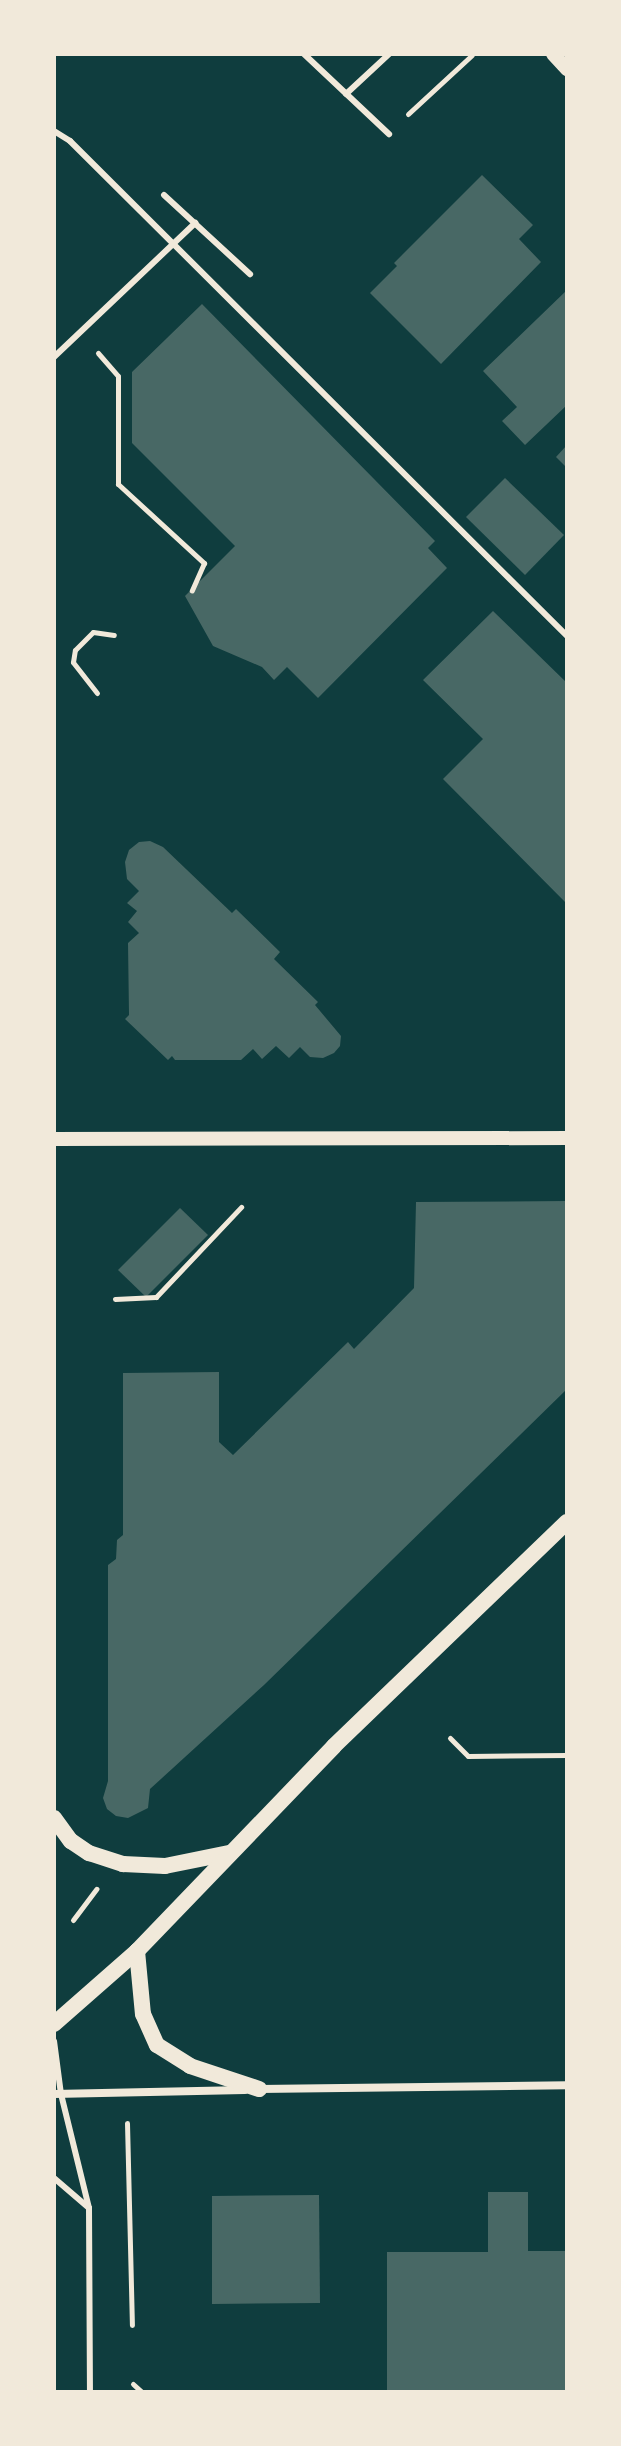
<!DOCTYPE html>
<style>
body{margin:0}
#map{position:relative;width:621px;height:2446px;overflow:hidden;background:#0f3d3e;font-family:Lato,sans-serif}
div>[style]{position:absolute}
.building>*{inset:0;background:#486865}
.path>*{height:5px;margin:-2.5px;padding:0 2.5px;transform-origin:2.5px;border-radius:2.5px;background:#f1e9da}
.service>*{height:6px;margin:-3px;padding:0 3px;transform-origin:3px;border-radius:3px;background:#f1e9da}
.minor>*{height:8px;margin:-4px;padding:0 4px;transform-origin:4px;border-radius:4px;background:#f1e9da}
.tertiary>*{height:14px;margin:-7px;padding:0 7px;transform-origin:7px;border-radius:7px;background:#f1e9da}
.secondary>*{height:16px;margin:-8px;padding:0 8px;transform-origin:8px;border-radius:8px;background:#f1e9da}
span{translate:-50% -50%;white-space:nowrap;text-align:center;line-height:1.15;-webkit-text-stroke:6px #f1e9da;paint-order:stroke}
.frame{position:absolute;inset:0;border:56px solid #f1e9da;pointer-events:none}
</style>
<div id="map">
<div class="building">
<i style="clip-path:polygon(482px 175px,533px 225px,519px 239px,541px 262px,441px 364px,370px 293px,397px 266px,394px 263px)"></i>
<i style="clip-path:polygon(567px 290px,567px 405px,525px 445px,502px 421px,517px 407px,483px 371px)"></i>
<i style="clip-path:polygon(202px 304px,435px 541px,428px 548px,447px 568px,318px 698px,287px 667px,274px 680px,262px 667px,213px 646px,185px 596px,235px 546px,132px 443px,132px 372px)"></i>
<i style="clip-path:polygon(567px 445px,567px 468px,556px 457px)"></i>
<i style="clip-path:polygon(505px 478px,564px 535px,525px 575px,466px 517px)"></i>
<i style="clip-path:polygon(493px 611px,567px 683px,567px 904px,443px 779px,483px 739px,423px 680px)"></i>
<i style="clip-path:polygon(150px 841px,163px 847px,232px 913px,236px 909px,280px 952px,274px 959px,318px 1002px,315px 1005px,341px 1036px,340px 1046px,334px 1053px,323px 1058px,310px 1057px,300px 1047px,289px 1058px,276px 1046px,262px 1059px,253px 1049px,241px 1060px,175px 1060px,172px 1056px,168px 1060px,125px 1019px,129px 1015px,128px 943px,139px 933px,128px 922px,137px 911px,127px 903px,139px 891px,127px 879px,125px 862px,129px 850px,139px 842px)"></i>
<i style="clip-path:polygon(567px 1201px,567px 1389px,264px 1685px,150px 1789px,148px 1808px,128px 1818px,116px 1816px,107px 1809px,103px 1798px,108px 1781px,108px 1565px,116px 1559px,117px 1540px,123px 1535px,123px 1373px,219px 1372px,219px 1442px,233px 1455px,348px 1342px,354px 1349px,414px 1288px,416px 1202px)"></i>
<i style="clip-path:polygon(180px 1208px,208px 1235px,146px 1297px,118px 1270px)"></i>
<i style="clip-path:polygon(488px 2192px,528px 2192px,528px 2251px,567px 2251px,567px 2392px,387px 2392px,387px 2252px,488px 2252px)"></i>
<i style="clip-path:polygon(319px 2195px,320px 2303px,212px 2304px,212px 2196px)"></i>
</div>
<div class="path">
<i style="left:408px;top:114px;width:87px;rotate:-42.7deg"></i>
<i style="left:98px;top:353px;width:30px;rotate:49deg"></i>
<i style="left:118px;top:376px;width:108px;rotate:90deg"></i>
<i style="left:118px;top:484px;width:117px;rotate:42.6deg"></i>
<i style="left:204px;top:563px;width:30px;rotate:114deg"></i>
<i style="left:97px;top:693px;width:39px;rotate:-128deg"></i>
<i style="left:73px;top:662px;width:12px;rotate:-81deg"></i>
<i style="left:75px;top:650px;width:25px;rotate:-45deg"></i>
<i style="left:93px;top:632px;width:21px;rotate:8deg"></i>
<i style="left:115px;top:1299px;width:41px;rotate:-2.8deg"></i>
<i style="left:156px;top:1297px;width:124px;rotate:-46.6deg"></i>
<i style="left:450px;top:1738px;width:25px;rotate:45deg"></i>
<i style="left:468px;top:1756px;width:99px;rotate:-0.6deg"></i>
<i style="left:73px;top:1920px;width:39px;rotate:-53deg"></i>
<i style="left:127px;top:2123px;width:202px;rotate:88.6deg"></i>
<i style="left:133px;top:2384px;width:12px;rotate:42deg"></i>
</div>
<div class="service">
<i style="left:304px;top:54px;width:117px;rotate:43.3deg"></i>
<i style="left:346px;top:94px;width:59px;rotate:-42.9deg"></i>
<i style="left:54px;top:131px;width:19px;rotate:32deg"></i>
<i style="left:70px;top:141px;width:701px;rotate:44.88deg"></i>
<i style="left:164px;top:195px;width:117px;rotate:42.6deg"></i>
<i style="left:54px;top:357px;width:195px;rotate:-43.5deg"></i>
<i style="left:54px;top:2041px;width:53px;rotate:82.5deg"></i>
<i style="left:61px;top:2094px;width:117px;rotate:76.2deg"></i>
<i style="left:89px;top:2208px;width:184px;rotate:89.7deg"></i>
<i style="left:54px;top:2178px;width:46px;rotate:40.6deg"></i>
</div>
<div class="minor">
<i style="left:259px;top:2089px;width:308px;rotate:-0.7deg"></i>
<i style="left:54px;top:2094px;width:191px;rotate:-1.2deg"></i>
</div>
<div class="tertiary">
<i style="left:553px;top:54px;width:21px;rotate:47deg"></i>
<i style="left:54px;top:1139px;width:513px;rotate:-0.11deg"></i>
</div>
<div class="secondary">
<i style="left:54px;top:1818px;width:29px;rotate:54deg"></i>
<i style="left:71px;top:1841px;width:22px;rotate:34deg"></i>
<i style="left:89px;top:1853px;width:36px;rotate:18deg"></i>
<i style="left:123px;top:1864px;width:42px;rotate:2.7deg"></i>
<i style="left:165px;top:1866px;width:65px;rotate:-11.5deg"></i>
<i style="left:137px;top:1951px;width:63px;rotate:84.6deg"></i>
<i style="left:143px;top:2014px;width:34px;rotate:66deg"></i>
<i style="left:157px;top:2045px;width:39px;rotate:32deg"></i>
<i style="left:190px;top:2066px;width:73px;rotate:18.4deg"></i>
<i style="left:54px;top:2024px;width:111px;rotate:-41.3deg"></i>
<i style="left:137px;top:1951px;width:284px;rotate:-46.1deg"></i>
<i style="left:334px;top:1746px;width:323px;rotate:-43.9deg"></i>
</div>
<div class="frame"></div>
</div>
